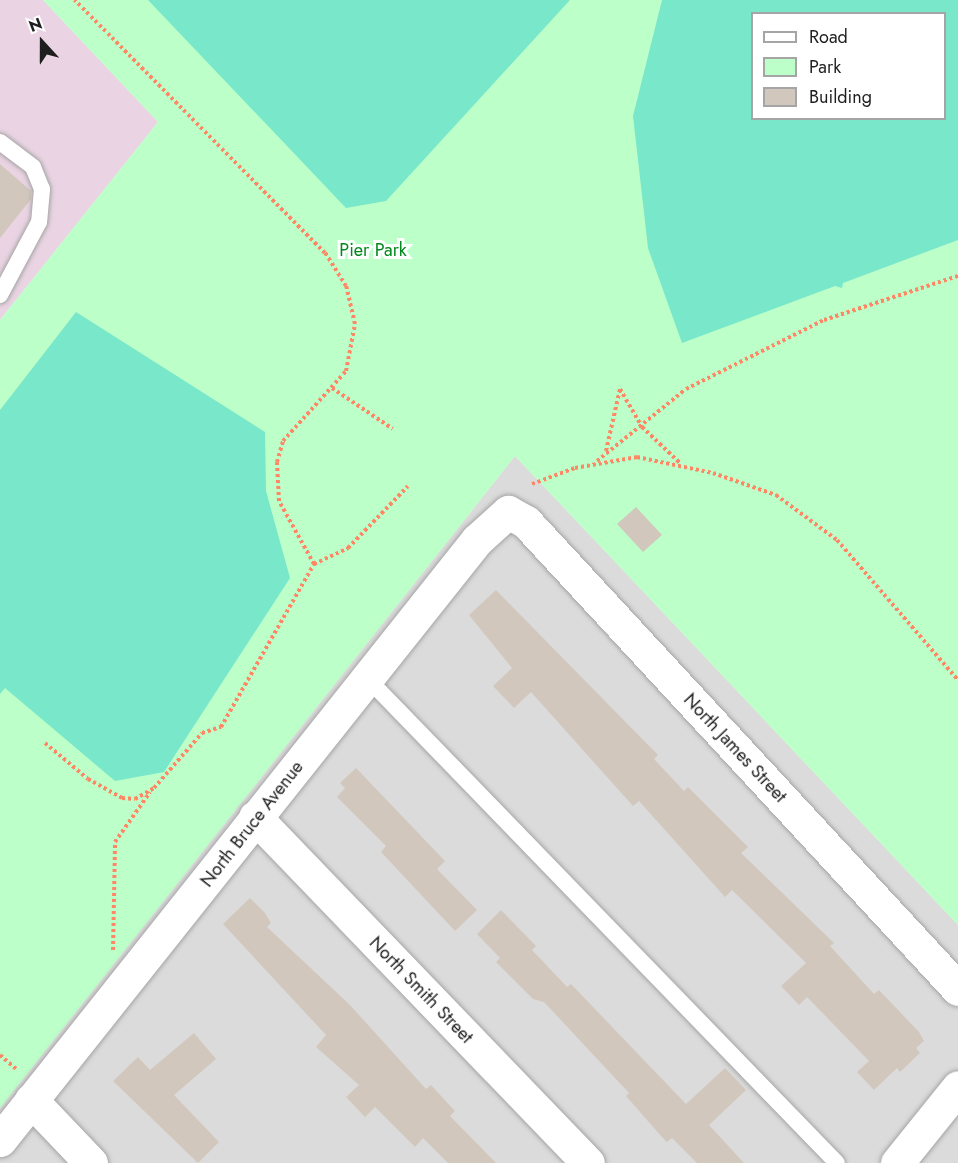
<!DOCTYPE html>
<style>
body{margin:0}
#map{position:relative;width:958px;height:1163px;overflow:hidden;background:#f0ede3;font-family:Jost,sans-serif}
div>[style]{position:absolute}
.residential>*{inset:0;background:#dcdbdb}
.industrial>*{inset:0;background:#ead4e3}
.park>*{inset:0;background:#bcffc9}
.pitch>*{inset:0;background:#79e7ca}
.building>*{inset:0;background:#d1c7bc}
.path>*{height:4px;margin-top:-2px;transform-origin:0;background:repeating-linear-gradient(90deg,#ff8765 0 3px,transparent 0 6px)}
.roads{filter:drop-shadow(0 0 2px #a5a5a5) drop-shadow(0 0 2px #a5a5a5)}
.service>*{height:16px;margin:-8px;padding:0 8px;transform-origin:8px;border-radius:8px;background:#fff}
.minor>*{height:33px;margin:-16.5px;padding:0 16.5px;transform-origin:16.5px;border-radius:16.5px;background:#fff}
span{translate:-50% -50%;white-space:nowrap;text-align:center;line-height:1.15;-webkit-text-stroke:6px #fff;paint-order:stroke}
.park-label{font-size:18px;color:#00881b}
.street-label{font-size:18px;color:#1e1e1e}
.legend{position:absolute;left:751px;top:12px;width:195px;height:108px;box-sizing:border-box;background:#fff;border:2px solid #a5a5a5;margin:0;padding:8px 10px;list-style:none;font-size:18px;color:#1e1e1e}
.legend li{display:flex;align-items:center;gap:12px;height:30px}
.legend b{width:30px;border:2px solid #a5a5a5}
.north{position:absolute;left:12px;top:12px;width:60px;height:60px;-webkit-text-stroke:4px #fff;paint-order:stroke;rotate:339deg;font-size:16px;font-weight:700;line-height:24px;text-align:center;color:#1e1e1e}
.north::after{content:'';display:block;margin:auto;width:21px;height:27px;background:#1e1e1e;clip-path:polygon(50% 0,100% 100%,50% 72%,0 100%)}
</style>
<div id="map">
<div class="residential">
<i style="clip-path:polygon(515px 456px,958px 925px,958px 1163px,0 1163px,0 1108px)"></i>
</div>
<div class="industrial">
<i style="clip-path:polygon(0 0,43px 0,158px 122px,0 320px)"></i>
</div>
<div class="park">
<i style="clip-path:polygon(evenodd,43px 0,958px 0,958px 925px,515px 456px,0 1108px,0 320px,158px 122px,43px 0,752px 14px,944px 14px,944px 118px,752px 118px,752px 14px)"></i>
</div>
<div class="pitch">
<i style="clip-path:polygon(148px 0,570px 0,386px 201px,346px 208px)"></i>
<i style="clip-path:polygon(evenodd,662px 0,958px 0,958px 240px,843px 283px,842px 288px,835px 286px,682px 343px,648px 248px,633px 116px,662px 0,752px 14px,944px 14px,944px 118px,752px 118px,752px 14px)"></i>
<i style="clip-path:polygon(76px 312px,265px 432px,266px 491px,290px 578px,164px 772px,115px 781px,5px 688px,0 694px,0 410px)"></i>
</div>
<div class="building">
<i style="clip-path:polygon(0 164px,31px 191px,31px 199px,0 238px)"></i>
<i style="clip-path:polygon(636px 507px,662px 535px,643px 552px,617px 524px)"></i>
<i style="clip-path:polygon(496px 590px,658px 755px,654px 759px,684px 791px,688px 787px,748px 847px,741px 853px,834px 943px,830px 946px,874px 994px,879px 990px,919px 1032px,924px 1041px,916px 1048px,920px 1053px,900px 1072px,897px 1068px,874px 1090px,857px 1072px,869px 1061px,807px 997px,799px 1005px,781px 986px,806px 963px,732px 890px,725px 897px,639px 801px,633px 806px,531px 692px,514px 708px,493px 686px,512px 668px,469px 615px)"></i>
<i style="clip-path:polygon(356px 768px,445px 861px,437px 869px,477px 910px,455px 931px,381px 852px,386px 846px,337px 797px,345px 788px,340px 783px)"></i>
<i style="clip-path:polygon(250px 898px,265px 913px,271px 923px,267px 927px,350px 1005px,426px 1089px,431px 1085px,455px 1111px,450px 1116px,496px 1163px,448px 1163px,423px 1138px,415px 1147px,375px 1107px,365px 1117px,346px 1097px,359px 1085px,316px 1047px,326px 1035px,223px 924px)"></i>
<i style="clip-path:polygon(501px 910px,536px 946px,532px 950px,567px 987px,571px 984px,686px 1104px,725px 1068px,746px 1090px,709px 1125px,744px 1163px,697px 1163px,672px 1138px,667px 1142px,661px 1136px,626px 1096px,629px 1093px,544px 1002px,533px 999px,496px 962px,500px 958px,477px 934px)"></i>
<i style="clip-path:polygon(194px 1033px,216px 1059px,174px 1095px,219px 1142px,198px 1163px,113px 1081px,138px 1057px,150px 1070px)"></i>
</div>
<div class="path">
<i style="left:332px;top:388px;width:73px;rotate:33.9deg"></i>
<i style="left:606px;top:451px;width:64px;rotate:-77.3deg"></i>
<i style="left:620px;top:389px;width:44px;rotate:59.9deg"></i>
<i style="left:642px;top:427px;width:52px;rotate:43.5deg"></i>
<i style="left:597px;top:461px;width:114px;rotate:-39deg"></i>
<i style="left:686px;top:389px;width:154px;rotate:-26.6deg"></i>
<i style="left:824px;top:320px;width:141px;rotate:-18.2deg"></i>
<i style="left:532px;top:484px;width:46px;rotate:-20.4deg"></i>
<i style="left:575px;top:468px;width:63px;rotate:-10.1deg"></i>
<i style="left:637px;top:457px;width:78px;rotate:11.9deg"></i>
<i style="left:713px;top:473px;width:67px;rotate:19.2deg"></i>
<i style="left:776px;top:495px;width:76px;rotate:36.4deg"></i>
<i style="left:837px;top:540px;width:185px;rotate:49.2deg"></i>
<i style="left:314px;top:564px;width:38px;rotate:-25deg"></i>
<i style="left:348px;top:548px;width:86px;rotate:-45.9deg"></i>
<i style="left:45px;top:743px;width:56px;rotate:39.9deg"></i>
<i style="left:88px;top:779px;width:39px;rotate:29deg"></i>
<i style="left:122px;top:798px;width:13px;rotate:4deg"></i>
<i style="left:135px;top:799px;width:22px;rotate:-30deg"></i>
<i style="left:154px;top:788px;width:73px;rotate:-48.9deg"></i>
<i style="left:202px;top:733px;width:20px;rotate:-18deg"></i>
<i style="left:221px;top:727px;width:188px;rotate:-60.3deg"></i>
<i style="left:314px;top:564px;width:72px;rotate:-119.1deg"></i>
<i style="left:279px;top:501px;width:39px;rotate:-93deg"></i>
<i style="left:277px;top:462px;width:22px;rotate:-74deg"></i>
<i style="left:283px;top:441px;width:94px;rotate:-48deg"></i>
<i style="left:346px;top:371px;width:48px;rotate:-79.2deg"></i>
<i style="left:355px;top:324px;width:39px;rotate:-103deg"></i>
<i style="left:346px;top:286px;width:39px;rotate:-122deg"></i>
<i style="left:325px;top:253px;width:356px;rotate:-134.7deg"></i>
<i style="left:113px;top:950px;width:108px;rotate:-88.9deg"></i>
<i style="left:115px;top:842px;width:61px;rotate:-55deg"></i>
<i style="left:0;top:1055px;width:23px;rotate:41deg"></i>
</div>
<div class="roads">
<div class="service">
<i style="left:0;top:142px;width:41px;rotate:37.1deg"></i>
<i style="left:33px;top:167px;width:24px;rotate:68deg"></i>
<i style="left:42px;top:189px;width:33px;rotate:95deg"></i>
<i style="left:39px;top:222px;width:83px;rotate:118.1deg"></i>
<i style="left:367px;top:678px;width:675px;rotate:45.9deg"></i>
</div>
<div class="minor">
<i style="left:255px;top:817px;width:480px;rotate:46.1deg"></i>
<i style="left:31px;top:1100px;width:87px;rotate:46.4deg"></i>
<i style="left:0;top:1140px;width:767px;rotate:-51.52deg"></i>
<i style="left:477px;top:540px;width:42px;rotate:-42.1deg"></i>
<i style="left:508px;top:512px;width:21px;rotate:29deg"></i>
<i style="left:526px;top:522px;width:636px;rotate:47.23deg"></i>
<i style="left:897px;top:1163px;width:97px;rotate:-51.2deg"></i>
</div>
</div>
<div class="park-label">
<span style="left:373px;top:250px">Pier Park</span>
</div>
<div class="street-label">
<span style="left:735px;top:748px;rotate:47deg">North James Street</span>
<span style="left:252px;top:824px;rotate:-52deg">North Bruce Avenue</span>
<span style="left:421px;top:990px;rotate:46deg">North Smith Street</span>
</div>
<ul class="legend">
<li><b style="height:8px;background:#fff"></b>Road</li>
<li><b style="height:16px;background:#bcffc9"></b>Park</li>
<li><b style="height:16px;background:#d1c7bc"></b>Building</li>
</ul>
<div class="north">N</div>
</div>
